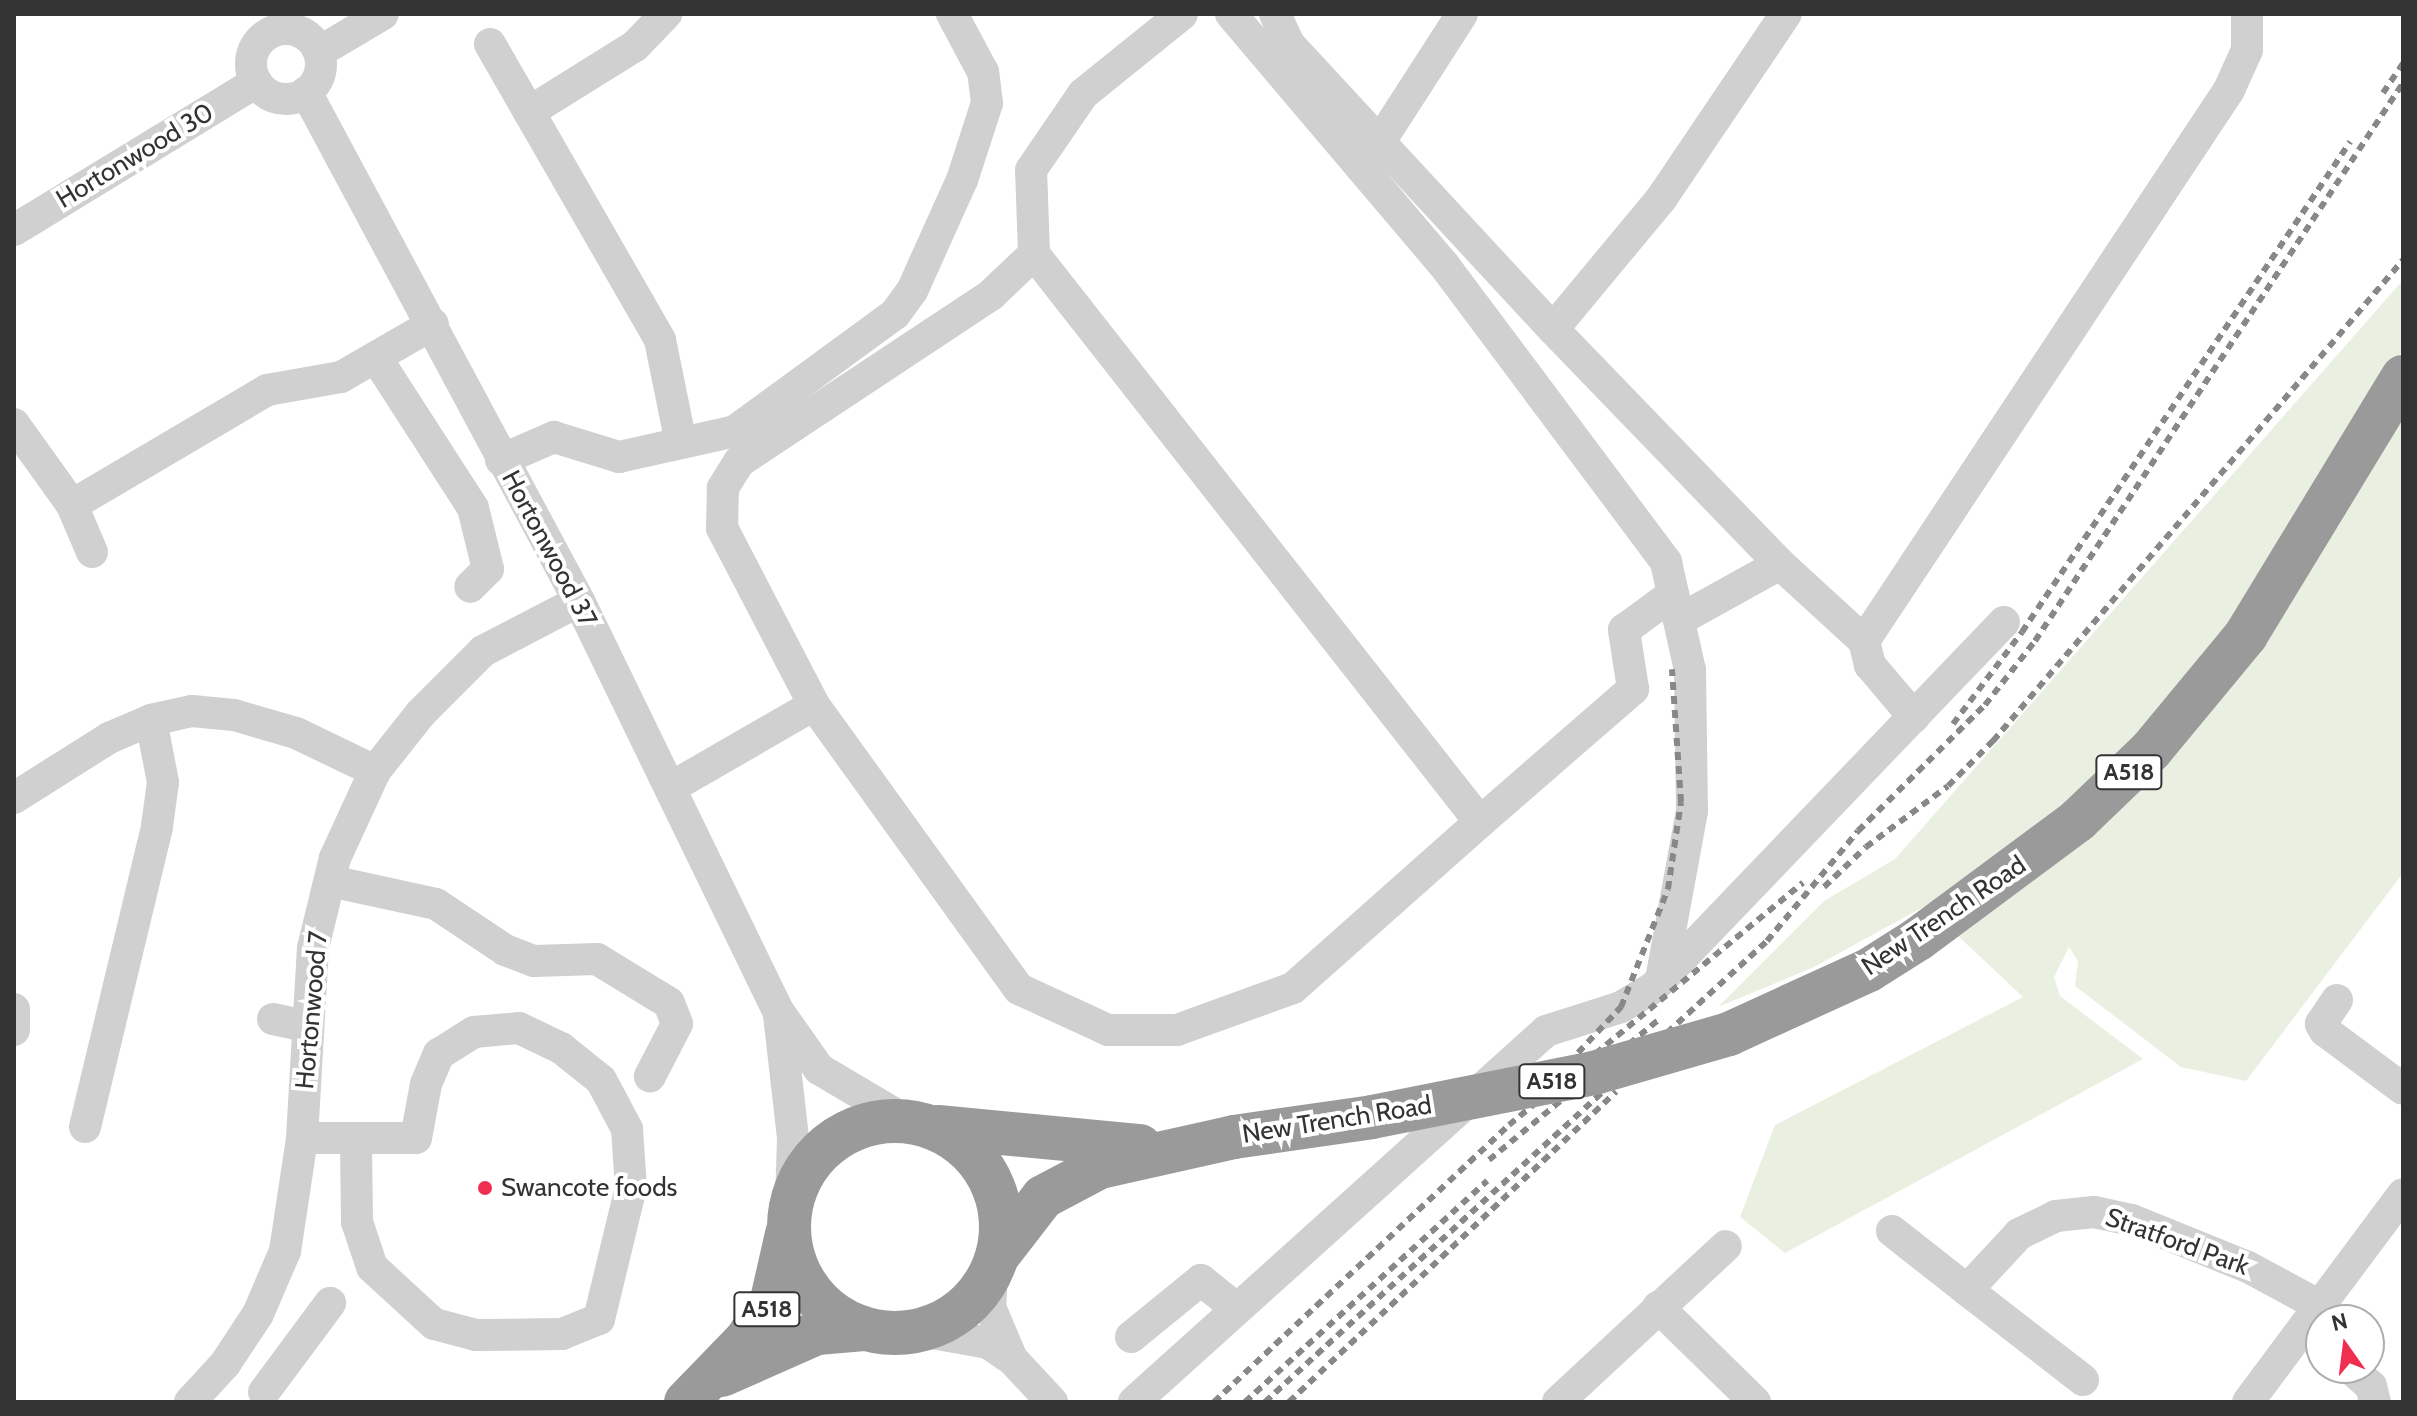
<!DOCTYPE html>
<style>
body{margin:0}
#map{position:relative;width:2417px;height:1416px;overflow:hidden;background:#fff;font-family:Cabin,sans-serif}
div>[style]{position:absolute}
.green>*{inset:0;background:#eaf0e1}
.minor>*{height:32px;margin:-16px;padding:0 16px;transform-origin:16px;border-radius:16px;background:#d0d0d0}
.minor>.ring{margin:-16px;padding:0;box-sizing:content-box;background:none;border:32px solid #d0d0d0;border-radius:50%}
.highway>*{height:44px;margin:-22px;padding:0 22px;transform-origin:22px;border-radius:22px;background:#9a9a9a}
.highway>.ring{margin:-22px;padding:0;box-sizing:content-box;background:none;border:44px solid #9a9a9a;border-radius:50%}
.rail>*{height:6px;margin-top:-3px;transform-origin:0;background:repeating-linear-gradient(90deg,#888 0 8px,transparent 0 14px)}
.highway-bridge>*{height:44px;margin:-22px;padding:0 22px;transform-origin:22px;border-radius:22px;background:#9a9a9a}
.dots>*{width:22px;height:22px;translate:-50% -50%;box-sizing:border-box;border:4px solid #fff;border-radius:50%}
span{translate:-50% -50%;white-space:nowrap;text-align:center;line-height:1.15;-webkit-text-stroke:8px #fff;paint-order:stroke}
.shield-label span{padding:2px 6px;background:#fff;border:2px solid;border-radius:6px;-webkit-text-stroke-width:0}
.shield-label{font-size:24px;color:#333;font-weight:700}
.street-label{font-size:26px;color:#333}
.poi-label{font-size:26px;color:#333}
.left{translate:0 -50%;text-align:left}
.frame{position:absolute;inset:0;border:16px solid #333;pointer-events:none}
.north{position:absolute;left:2305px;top:1304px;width:80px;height:80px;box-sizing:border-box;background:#fff;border:2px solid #adadad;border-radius:50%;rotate:346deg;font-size:22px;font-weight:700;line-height:32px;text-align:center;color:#333}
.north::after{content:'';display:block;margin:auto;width:28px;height:36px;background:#f02e4f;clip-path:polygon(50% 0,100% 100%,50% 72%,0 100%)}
</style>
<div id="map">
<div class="green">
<i style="clip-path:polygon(2403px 280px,2403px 349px,2288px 538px,2215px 648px,2080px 800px,1947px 894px,1814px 967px,1718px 1007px,1824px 901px,1895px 859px)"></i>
<i style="clip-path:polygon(2403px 409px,2403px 873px,2246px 1081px,2181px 1067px,2075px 986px,2078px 961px,2069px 947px,2054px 977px,2060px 996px,2143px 1059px,1785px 1253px,1740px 1217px,1775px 1125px,2023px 997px,1958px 936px,2108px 815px)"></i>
</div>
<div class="minor">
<i style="left:1231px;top:14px;width:329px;rotate:49.7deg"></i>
<i style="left:1444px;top:265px;width:371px;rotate:53.2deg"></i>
<i style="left:1666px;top:562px;width:111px;rotate:77.5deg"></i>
<i style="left:1690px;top:670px;width:141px;rotate:89.2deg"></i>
<i style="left:1692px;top:811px;width:172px;rotate:100.4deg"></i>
<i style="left:1275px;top:14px;width:33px;rotate:65deg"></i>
<i style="left:1289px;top:44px;width:388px;rotate:47.2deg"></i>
<i style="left:1553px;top:329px;width:327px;rotate:46deg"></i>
<i style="left:1780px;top:564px;width:114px;rotate:42.5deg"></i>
<i style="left:1864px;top:641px;width:25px;rotate:76deg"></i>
<i style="left:1870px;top:665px;width:68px;rotate:49.8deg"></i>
<i class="ring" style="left:251px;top:29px;width:38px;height:38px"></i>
<i style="left:490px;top:44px;width:341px;rotate:60.1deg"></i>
<i style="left:660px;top:340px;width:105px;rotate:78.5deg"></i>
<i style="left:319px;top:52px;width:74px;rotate:-30.7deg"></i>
<i style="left:306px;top:92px;width:578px;rotate:61.79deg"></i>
<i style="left:579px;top:601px;width:457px;rotate:64.1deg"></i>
<i style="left:779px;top:1012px;width:70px;rotate:54.9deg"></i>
<i style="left:819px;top:1069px;width:102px;rotate:30.6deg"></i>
<i style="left:529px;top:112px;width:125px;rotate:-31.9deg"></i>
<i style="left:635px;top:46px;width:45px;rotate:-45.9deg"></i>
<i style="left:1379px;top:143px;width:153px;rotate:-57.2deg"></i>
<i style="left:14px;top:230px;width:284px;rotate:-31.4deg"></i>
<i style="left:1034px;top:254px;width:84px;rotate:-92deg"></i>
<i style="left:1031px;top:170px;width:92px;rotate:-55.6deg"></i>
<i style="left:1083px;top:94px;width:127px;rotate:-38.9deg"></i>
<i style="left:1553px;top:329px;width:169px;rotate:-50.3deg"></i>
<i style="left:1661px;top:199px;width:223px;rotate:-56deg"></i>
<i style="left:377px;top:359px;width:177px;rotate:57.2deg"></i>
<i style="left:473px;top:508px;width:63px;rotate:76.2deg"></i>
<i style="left:488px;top:569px;width:25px;rotate:135deg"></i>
<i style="left:14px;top:424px;width:100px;rotate:54.4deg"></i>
<i style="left:501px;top:460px;width:58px;rotate:-23.5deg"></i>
<i style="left:554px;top:437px;width:68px;rotate:17.1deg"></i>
<i style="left:619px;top:457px;width:119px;rotate:-12.6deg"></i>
<i style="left:735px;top:431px;width:198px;rotate:-36.2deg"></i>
<i style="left:895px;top:314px;width:29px;rotate:-54deg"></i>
<i style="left:912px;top:291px;width:122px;rotate:-65.8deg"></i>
<i style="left:962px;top:180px;width:81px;rotate:-72deg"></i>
<i style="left:987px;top:103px;width:31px;rotate:-97deg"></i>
<i style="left:983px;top:72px;width:66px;rotate:-118.1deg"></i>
<i style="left:92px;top:552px;width:51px;rotate:-113.1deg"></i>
<i style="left:72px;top:505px;width:226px;rotate:-30.5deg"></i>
<i style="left:267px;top:390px;width:75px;rotate:-10deg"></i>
<i style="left:341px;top:377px;width:106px;rotate:-29.9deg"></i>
<i style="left:1679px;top:620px;width:115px;rotate:-29deg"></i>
<i style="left:1864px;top:641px;width:661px;rotate:-56.48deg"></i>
<i style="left:2229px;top:90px;width:44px;rotate:-65.8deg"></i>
<i style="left:2247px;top:50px;width:36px;rotate:-90deg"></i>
<i style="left:670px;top:788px;width:166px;rotate:-30deg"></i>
<i style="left:814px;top:705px;width:350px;rotate:54.2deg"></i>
<i style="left:1019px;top:989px;width:98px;rotate:24.7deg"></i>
<i style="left:1108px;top:1030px;width:69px"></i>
<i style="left:1177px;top:1030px;width:123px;rotate:-19.9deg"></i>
<i style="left:1293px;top:988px;width:250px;rotate:-41.6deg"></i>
<i style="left:1480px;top:822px;width:722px;rotate:-128.14deg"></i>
<i style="left:1034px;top:254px;width:59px;rotate:136.4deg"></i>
<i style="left:991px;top:295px;width:302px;rotate:146.5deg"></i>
<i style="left:739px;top:462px;width:31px;rotate:122deg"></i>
<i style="left:723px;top:488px;width:40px;rotate:91.4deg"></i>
<i style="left:722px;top:528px;width:199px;rotate:62.5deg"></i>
<i style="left:14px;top:798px;width:112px;rotate:-32.3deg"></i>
<i style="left:109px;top:738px;width:46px;rotate:-23.2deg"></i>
<i style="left:151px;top:720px;width:42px;rotate:-12.4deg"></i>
<i style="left:192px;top:711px;width:42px;rotate:5.4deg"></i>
<i style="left:234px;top:715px;width:65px;rotate:16.2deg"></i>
<i style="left:296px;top:733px;width:88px;rotate:25.7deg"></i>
<i style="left:1480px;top:822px;width:203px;rotate:-41deg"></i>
<i style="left:1633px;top:689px;width:60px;rotate:-98.7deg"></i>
<i style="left:1624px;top:630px;width:61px;rotate:-36.3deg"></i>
<i style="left:330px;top:881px;width:108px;rotate:12.2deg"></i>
<i style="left:436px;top:904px;width:83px;rotate:33.7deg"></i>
<i style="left:505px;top:950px;width:31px;rotate:21deg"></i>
<i style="left:534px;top:961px;width:63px;rotate:-1.8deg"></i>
<i style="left:597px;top:959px;width:84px;rotate:31.4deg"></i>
<i style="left:669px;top:1003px;width:22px;rotate:69deg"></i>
<i style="left:677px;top:1024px;width:59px;rotate:117.4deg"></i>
<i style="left:2337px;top:1000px;width:29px;rotate:124deg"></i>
<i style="left:2321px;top:1024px;width:8px;rotate:60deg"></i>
<i style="left:2325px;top:1031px;width:97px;rotate:36.6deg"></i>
<i style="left:14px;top:1009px;width:21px;rotate:90deg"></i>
<i style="left:779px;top:1015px;width:124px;rotate:83.5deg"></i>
<i style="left:793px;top:1138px;width:65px;rotate:91.8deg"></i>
<i style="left:273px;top:1019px;width:34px;rotate:12deg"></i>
<i style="left:85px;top:1127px;width:309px;rotate:-76.5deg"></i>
<i style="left:157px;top:826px;width:44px;rotate:-82.2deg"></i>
<i style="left:163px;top:782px;width:63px;rotate:-101deg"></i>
<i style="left:302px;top:1138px;width:114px"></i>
<i style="left:416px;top:1138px;width:55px;rotate:-79.5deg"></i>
<i style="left:426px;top:1084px;width:33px;rotate:-67deg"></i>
<i style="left:439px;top:1054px;width:41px;rotate:-32.2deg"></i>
<i style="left:474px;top:1032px;width:45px;rotate:-5.1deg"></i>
<i style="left:519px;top:1028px;width:47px;rotate:25.5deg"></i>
<i style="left:561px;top:1048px;width:51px;rotate:38.7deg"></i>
<i style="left:601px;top:1080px;width:55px;rotate:62deg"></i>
<i style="left:627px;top:1129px;width:58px;rotate:86.1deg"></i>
<i style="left:631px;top:1187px;width:136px;rotate:103.6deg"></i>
<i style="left:599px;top:1319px;width:40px;rotate:158deg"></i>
<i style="left:562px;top:1334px;width:86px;rotate:179.3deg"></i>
<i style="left:476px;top:1335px;width:43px;rotate:-165.3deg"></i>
<i style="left:434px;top:1324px;width:84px;rotate:-137.4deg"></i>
<i style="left:372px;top:1267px;width:47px;rotate:-108.4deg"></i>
<i style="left:357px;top:1222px;width:84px;rotate:-90.7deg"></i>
<i style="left:1892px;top:1231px;width:95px;rotate:38.2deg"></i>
<i style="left:992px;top:1273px;width:34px;rotate:93deg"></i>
<i style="left:990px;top:1307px;width:56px;rotate:67.1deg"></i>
<i style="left:1658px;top:1307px;width:136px;rotate:44.4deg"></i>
<i style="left:921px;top:1331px;width:68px;rotate:10.2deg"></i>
<i style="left:988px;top:1343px;width:29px;rotate:34deg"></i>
<i style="left:1012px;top:1359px;width:59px;rotate:47.1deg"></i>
<i style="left:1131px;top:1337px;width:90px;rotate:-39.2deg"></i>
<i style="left:1201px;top:1280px;width:46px;rotate:38.9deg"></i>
<i style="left:2350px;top:1368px;width:28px;rotate:41deg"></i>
<i style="left:2371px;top:1386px;width:16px;rotate:76deg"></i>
<i style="left:2083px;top:1380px;width:147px;rotate:-142.2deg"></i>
<i style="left:1967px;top:1290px;width:76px;rotate:-47.1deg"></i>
<i style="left:2019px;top:1234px;width:41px;rotate:-25.9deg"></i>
<i style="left:2056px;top:1216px;width:38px;rotate:-6deg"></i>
<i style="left:2094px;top:1212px;width:39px;rotate:12deg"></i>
<i style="left:2132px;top:1220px;width:125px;rotate:22.1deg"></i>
<i style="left:2248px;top:1267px;width:84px;rotate:28.4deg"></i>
<i style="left:264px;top:1392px;width:111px;rotate:-53.4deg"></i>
<i style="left:190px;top:1402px;width:52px;rotate:-47.4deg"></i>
<i style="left:225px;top:1364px;width:60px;rotate:-56.6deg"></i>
<i style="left:258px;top:1314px;width:69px;rotate:-66.8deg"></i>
<i style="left:285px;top:1251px;width:114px;rotate:-81.4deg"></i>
<i style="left:302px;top:1138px;width:190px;rotate:-86.7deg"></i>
<i style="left:313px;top:948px;width:93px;rotate:-76.3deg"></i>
<i style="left:335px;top:858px;width:96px;rotate:-65.3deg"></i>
<i style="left:375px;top:771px;width:74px;rotate:-51.6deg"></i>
<i style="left:421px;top:713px;width:88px;rotate:-45deg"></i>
<i style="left:483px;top:651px;width:108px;rotate:-27.5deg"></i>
<i style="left:1134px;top:1402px;width:554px;rotate:-42deg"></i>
<i style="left:1546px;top:1031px;width:79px;rotate:-17.7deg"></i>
<i style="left:1621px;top:1007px;width:37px;rotate:-31deg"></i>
<i style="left:1653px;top:988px;width:507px;rotate:-46.2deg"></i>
<i style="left:1558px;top:1402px;width:229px;rotate:-42.9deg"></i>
<i style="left:2248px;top:1402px;width:259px;rotate:-53.3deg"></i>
</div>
<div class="highway">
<i style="left:1729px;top:1034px;width:154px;rotate:-24.6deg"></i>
<i style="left:1869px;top:970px;width:58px;rotate:-32.3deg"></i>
<i style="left:1918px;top:939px;width:199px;rotate:-36.6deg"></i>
<i style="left:2078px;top:820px;width:101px;rotate:-43.8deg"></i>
<i style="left:2151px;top:750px;width:149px;rotate:-50.4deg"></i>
<i style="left:2246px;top:635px;width:302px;rotate:-58.7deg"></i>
<i class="ring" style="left:789px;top:1121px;width:168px;height:168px"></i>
<i style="left:938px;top:1127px;width:203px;rotate:5.4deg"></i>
<i style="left:999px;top:1254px;width:72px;rotate:-52.3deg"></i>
<i style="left:1043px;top:1197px;width:64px;rotate:-27.8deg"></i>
<i style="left:1100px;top:1167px;width:137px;rotate:-12.6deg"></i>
<i style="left:1234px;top:1137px;width:139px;rotate:-8.2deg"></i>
<i style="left:722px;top:1375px;width:104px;rotate:-23.9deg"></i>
<i style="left:817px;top:1333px;width:47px;rotate:-4.9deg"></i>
<i style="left:686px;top:1402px;width:88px;rotate:-45.9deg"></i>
<i style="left:747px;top:1339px;width:46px;rotate:-57.3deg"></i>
<i style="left:772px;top:1300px;width:68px;rotate:-77.2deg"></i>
</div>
<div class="rail">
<i style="left:2383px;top:93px;width:36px;rotate:-56deg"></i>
<i style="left:1953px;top:724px;width:115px;rotate:-53.1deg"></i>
<i style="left:2022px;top:632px;width:590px;rotate:-56.2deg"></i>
<i style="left:1824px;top:887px;width:58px;rotate:-43.6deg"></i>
<i style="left:1866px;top:847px;width:102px;rotate:-36.6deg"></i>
<i style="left:1948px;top:786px;width:64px;rotate:-45deg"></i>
<i style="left:1993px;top:741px;width:632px;rotate:-49.56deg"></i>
<i style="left:1559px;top:1073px;width:91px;rotate:-46.8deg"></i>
<i style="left:1621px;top:1007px;width:127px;rotate:-68.3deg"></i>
<i style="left:1668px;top:889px;width:88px;rotate:-81.5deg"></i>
<i style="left:1681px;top:802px;width:133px;rotate:-93.9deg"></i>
<i style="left:1489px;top:1160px;width:224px;rotate:-39.6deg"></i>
<i style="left:1214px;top:1402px;width:405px;rotate:-43.2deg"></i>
<i style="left:1509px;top:1125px;width:381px;rotate:-39.5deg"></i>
<i style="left:1245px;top:1402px;width:328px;rotate:-42.4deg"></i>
<i style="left:1265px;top:1402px;width:682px;rotate:-42.56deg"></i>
<i style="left:1767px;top:941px;width:143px;rotate:-50.4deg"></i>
<i style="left:1858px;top:831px;width:179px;rotate:-44.8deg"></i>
<i style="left:1985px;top:705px;width:81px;rotate:-52deg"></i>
<i style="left:2035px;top:641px;width:668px;rotate:-56.6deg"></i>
<i style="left:1289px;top:1402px;width:451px;rotate:-43.5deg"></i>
</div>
<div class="highway-bridge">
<i style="left:1372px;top:1117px;width:226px;rotate:-11.2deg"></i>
<i style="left:1594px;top:1073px;width:141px;rotate:-16.1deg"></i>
</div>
<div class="dots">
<i style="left:485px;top:1188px;background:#f02e4f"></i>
</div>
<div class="shield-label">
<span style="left:2129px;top:772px">A518</span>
<span style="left:1552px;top:1081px">A518</span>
<span style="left:767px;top:1309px">A518</span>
</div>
<div class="street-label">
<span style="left:135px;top:156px;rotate:-31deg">Hortonwood 30</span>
<span style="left:549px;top:549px;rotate:62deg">Hortonwood 37</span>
<span style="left:1944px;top:916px;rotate:-34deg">New Trench Road</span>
<span style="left:312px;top:1010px;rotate:-85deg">Hortonwood 7</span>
<span style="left:1337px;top:1120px;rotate:-9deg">New Trench Road</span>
<span style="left:2177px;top:1242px;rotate:20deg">Stratford Park</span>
</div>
<div class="poi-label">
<span class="left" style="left:501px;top:1188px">Swancote foods</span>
</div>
<div class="frame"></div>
<div class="north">N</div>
</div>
